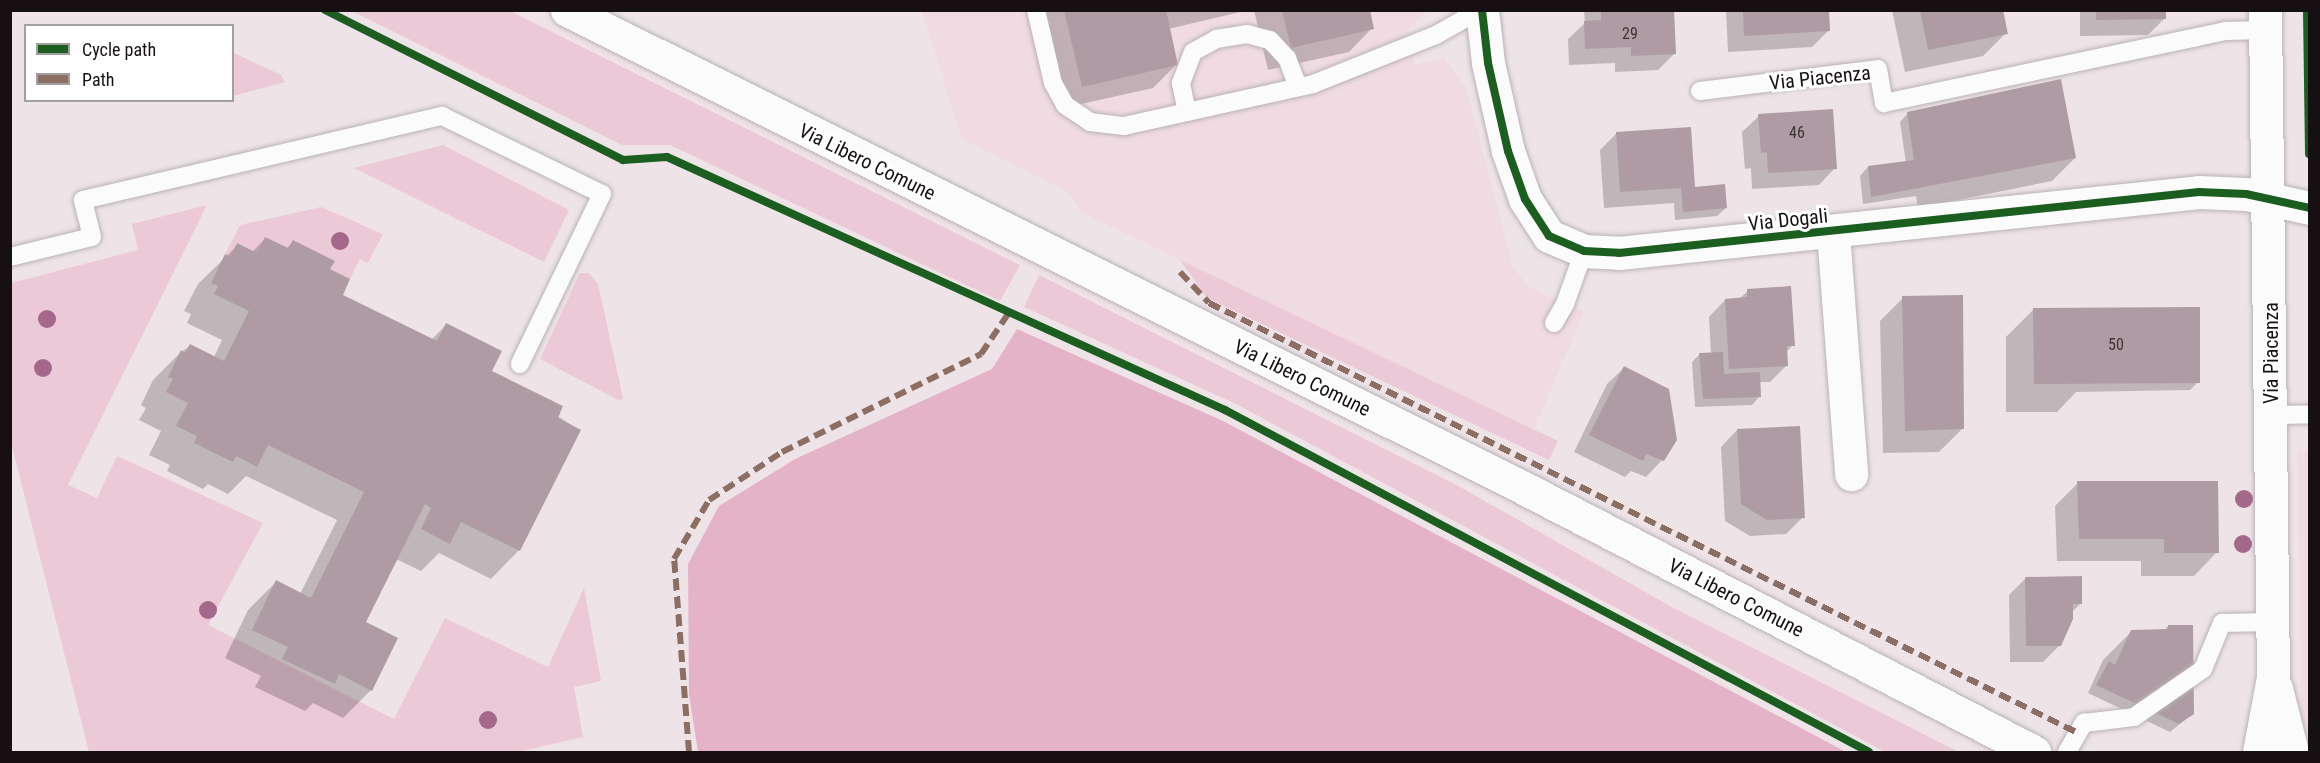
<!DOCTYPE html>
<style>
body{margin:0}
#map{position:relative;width:2320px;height:763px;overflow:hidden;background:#eee4e8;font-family:"Roboto Condensed",sans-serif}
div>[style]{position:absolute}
.built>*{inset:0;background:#f0dbe3}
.green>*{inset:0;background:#ecc9d7}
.forest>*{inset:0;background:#e5b3c8}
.shadow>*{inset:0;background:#0003}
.building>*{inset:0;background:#ae9ba3}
.roads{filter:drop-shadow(0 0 2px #bab2b5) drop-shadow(0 0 2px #bab2b5)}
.service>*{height:18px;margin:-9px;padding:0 9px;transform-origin:9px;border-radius:9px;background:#fcfbfc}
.minor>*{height:33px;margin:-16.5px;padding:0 16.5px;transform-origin:16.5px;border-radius:16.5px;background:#fcfbfc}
.tertiary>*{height:33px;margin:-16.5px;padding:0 16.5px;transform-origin:16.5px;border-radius:16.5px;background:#fcfbfc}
.secondary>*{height:33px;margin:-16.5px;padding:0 16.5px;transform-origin:16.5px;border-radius:16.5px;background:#fcfbfc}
.quiet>*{height:6px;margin-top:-3px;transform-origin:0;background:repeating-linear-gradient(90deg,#8d6e63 0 12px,transparent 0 18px)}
.cycleway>*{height:8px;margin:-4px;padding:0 4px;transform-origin:4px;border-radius:4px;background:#1b5e20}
.trees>*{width:18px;height:18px;margin:-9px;border-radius:50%;background:#a4688a}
span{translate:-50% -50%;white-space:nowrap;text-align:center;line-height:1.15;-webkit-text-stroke:6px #fff;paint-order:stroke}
.number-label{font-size:16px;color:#3d3337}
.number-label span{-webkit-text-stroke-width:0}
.street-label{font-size:20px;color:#171013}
.frame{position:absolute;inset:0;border:12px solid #171013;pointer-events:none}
.legend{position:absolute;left:24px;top:24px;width:210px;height:78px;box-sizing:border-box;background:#fff;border:2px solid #a29fa1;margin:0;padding:8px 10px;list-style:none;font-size:18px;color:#171013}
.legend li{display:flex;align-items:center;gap:12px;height:30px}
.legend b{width:30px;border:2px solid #a29fa1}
</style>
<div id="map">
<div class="built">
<i style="clip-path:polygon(921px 11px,1427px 11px,1407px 31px,1415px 65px,1444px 58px,1466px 87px,1513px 267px,1529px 287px,1584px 312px,1534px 430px,1079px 211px,1071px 194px,962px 139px)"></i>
<i style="clip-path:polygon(2310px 450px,2309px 752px,2302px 752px,2298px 451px)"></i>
</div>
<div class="green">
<i style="clip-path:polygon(352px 11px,510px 11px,1020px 265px,1000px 301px,670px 145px,622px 145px)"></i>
<i style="clip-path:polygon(232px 52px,281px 75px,285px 82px,233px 96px)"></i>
<i style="clip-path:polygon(443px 145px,569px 210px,544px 262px,354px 168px)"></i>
<i style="clip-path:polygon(207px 205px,68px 485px,97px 498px,117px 456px,263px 523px,208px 625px,394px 719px,445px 618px,548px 667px,584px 588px,601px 681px,574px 687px,583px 737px,518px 752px,89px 752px,11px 442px,11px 283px,138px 250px,132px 224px)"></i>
<i style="clip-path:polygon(321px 207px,383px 234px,368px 263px,360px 259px,350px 279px,330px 269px,334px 261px,293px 240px,288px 248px,257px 253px,237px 243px,230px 257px,225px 254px,240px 225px)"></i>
<i style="clip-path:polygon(1180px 260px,1558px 441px,1549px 460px,1207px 298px)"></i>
<i style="clip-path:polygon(580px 273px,589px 273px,598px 284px,623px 398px,620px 401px,540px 359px)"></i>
<i style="clip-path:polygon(1039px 275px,1460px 487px,1672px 607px,1959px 752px,1885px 752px,1236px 404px,1024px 307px)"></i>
</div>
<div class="forest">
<i style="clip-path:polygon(1017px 329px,1223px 421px,1846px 752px,698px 752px,689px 695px,688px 564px,719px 506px,795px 459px,992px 369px)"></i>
</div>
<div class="shadow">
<i style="clip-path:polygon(1036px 10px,1249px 10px,1168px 29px,1176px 65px,1153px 88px,1059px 109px)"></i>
<i style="clip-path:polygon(1254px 10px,1368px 10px,1372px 28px,1349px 52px,1268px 70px)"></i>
<i style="clip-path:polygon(1584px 10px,1672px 10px,1675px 53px,1658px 70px,1615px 72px,1615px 63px,1569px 65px,1568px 39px,1585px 23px)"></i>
<i style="clip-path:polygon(1726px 10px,1828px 10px,1829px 30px,1812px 47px,1728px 52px)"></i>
<i style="clip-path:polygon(1892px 10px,2001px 10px,2006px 33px,1983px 56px,1905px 72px)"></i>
<i style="clip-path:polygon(2080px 10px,2164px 10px,2164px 19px,2148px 35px,2080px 36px)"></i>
<i style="clip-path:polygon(1908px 113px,2075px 158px,2052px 181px,1918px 208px,1916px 196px,1863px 204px,1860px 176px,1868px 167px,1906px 163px,1900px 122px)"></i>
<i style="clip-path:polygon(1759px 116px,1835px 168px,1819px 185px,1752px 189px,1751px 168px,1745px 169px,1742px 132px)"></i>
<i style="clip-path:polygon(1617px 133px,1693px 188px,1726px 208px,1717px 216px,1675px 220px,1674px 203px,1604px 208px,1600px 150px)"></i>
<i style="clip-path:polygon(265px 239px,286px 249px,293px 242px,328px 270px,341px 296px,431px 340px,446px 325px,490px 372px,579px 430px,519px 550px,491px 579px,439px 553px,421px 571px,396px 559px,364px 623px,371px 690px,343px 718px,313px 703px,305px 711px,255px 687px,261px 676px,225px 658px,248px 610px,276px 582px,300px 594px,337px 520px,246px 476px,228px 494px,208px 484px,203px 489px,167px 471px,170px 465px,149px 455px,161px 431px,139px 420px,146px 408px,141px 405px,153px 380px,181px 352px,190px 346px,214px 357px,222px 340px,187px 323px,191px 314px,184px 311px,198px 284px,238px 245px,252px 252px)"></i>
<i style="clip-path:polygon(1748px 291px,1793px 345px,1786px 352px,1787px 365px,1770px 382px,1759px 382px,1760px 396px,1752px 405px,1695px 407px,1692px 362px,1700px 354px,1711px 354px,1709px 317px,1725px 300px,1739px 299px)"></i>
<i style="clip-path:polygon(1903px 298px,1963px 428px,1939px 452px,1883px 453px,1880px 321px)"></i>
<i style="clip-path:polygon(2034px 309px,2198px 382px,2190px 390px,2076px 392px,2057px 412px,2006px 412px,2006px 337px)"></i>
<i style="clip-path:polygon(1624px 368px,1662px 460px,1646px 477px,1631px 471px,1625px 477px,1574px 452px,1607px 384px)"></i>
<i style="clip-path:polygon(1737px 430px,1803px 517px,1786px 534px,1750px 536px,1725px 521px,1721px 447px)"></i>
<i style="clip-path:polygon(2078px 483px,2217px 552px,2194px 576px,2141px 576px,2141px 561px,2057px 561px,2055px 506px)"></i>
<i style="clip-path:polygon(2025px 579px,2081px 603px,2071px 613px,2060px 645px,2043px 662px,2010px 662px,2009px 595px)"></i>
<i style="clip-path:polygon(2168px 626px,2192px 714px,2170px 732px,2088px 693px,2103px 660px,2132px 631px,2164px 631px)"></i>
</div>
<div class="building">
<i style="clip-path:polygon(1064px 10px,1166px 10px,1178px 65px,1082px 87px)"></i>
<i style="clip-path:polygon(1282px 10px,1370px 10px,1374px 29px,1291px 48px)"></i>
<i style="clip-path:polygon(1601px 10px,1674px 10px,1676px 54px,1631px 56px,1631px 47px,1585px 49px,1584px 21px,1601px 20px)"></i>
<i style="clip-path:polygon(1743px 10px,1829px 10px,1830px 31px,1744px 36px)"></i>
<i style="clip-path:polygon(1920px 10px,2003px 10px,2008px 34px,1928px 50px)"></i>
<i style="clip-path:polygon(2096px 10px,2166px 10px,2166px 19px,2096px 20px)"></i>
<i style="clip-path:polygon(2061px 79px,2076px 158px,1871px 197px,1868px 166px,1914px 160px,1907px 112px)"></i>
<i style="clip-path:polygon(1833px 109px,1837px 169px,1768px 173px,1767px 152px,1761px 153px,1758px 114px)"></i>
<i style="clip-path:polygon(1691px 127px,1695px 187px,1725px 184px,1727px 208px,1683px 212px,1681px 188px,1620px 192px,1616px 132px)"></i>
<i style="clip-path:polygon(265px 237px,288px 248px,293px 240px,335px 261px,330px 269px,350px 279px,343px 295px,437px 341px,446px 323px,502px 351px,492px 371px,563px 406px,558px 418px,581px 430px,520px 551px,461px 522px,450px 544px,421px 529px,431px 508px,425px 504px,366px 622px,398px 638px,372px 691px,339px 674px,335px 684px,282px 659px,288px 647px,252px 630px,276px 580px,311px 598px,364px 492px,268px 445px,257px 467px,236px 456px,233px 462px,194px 443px,197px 436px,176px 426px,188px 403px,166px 392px,173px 379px,168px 377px,181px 350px,185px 353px,190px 344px,224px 361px,249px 311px,214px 294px,218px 286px,211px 283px,225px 254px,230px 257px,237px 243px,257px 253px)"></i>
<i style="clip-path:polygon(1791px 286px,1795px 346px,1787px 346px,1788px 366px,1729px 369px,1725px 299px,1747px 297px,1747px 289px)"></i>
<i style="clip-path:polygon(1963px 295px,1964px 429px,1905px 431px,1902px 296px)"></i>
<i style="clip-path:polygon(2200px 307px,2200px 383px,2034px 384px,2033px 308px)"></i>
<i style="clip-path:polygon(1723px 352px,1724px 374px,1760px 372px,1761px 397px,1703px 399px,1699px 353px)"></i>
<i style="clip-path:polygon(1624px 366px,1669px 389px,1677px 440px,1664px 461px,1646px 454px,1643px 461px,1589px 435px)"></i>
<i style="clip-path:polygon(1800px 426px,1805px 518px,1767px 520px,1741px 504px,1737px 429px)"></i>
<i style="clip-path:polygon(2077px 481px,2218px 481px,2219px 553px,2164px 553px,2164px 539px,2079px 539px)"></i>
<i style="clip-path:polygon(2082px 576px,2082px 604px,2073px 604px,2073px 619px,2061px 646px,2026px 646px,2025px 577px)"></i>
<i style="clip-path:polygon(2168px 625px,2193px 625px,2194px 714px,2179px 724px,2096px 685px,2109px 661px,2115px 665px,2131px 630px,2168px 629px)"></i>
</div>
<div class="roads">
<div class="service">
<i style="left:1036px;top:10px;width:75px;rotate:76.9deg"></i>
<i style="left:1053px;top:83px;width:25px;rotate:61deg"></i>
<i style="left:1065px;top:105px;width:30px;rotate:34deg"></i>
<i style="left:1090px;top:122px;width:34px;rotate:7deg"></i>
<i style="left:1124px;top:126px;width:194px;rotate:-12.5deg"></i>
<i style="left:1313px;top:84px;width:132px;rotate:-21.7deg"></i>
<i style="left:1436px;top:35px;width:51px;rotate:-29.6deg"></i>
<i style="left:1700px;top:91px;width:179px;rotate:-7deg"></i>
<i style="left:1878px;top:69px;width:35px;rotate:80deg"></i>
<i style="left:1884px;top:103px;width:349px;rotate:-11.9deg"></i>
<i style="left:2225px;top:31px;width:41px;rotate:-1.4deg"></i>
<i style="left:1187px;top:112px;width:30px;rotate:-102deg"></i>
<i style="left:1181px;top:83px;width:33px;rotate:-69deg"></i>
<i style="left:1193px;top:52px;width:26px;rotate:-29deg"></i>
<i style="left:1216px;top:39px;width:31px;rotate:-9deg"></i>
<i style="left:1247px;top:34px;width:24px;rotate:15deg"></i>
<i style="left:1270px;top:40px;width:25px;rotate:47deg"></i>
<i style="left:1287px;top:58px;width:31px;rotate:69deg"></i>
<i style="left:10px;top:257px;width:84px;rotate:-13.7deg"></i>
<i style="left:92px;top:237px;width:38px;rotate:-104deg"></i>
<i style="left:83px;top:200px;width:369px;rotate:-13.2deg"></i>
<i style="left:442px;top:116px;width:178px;rotate:26deg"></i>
<i style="left:602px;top:194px;width:189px;rotate:115.8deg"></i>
<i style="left:1554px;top:323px;width:22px;rotate:-60deg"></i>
<i style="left:1565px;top:304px;width:56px;rotate:-70.3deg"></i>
<i style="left:2271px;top:415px;width:39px;rotate:-1deg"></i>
<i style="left:2067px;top:752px;width:34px;rotate:-60deg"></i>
<i style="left:2084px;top:723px;width:50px;rotate:-6.8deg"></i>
<i style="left:2134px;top:717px;width:84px;rotate:-34.8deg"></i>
<i style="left:2203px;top:669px;width:50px;rotate:-67.6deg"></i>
<i style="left:2222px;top:623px;width:51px;rotate:-1.1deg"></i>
</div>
<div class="minor">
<i style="left:1482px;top:10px;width:53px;rotate:83.5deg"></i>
<i style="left:1488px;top:63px;width:90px;rotate:77.2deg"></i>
<i style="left:1508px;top:151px;width:51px;rotate:70.5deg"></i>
<i style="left:1525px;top:199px;width:44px;rotate:57deg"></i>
<i style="left:1549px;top:236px;width:38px;rotate:23deg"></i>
<i style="left:1584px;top:251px;width:35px;rotate:3deg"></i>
<i style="left:1619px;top:253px;width:583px;rotate:-6deg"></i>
<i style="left:2199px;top:192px;width:47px;rotate:2.4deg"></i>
<i style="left:2246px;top:194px;width:66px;rotate:12.3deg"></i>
<i style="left:1833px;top:232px;width:243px;rotate:85.7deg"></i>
</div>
<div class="tertiary">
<i style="left:2276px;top:688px;width:66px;rotate:76deg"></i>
<i style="left:2259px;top:752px;width:76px;rotate:-79.4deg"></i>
<i style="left:2273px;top:677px;width:667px;rotate:-90.69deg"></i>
</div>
<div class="secondary">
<i style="left:567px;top:10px;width:1065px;rotate:26.54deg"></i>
<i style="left:1520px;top:486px;width:579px;rotate:27.36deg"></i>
</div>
</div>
<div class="quiet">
<i style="left:1180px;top:272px;width:42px;rotate:46.9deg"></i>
<i style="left:1209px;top:303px;width:970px;rotate:26.33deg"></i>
<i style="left:689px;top:752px;width:194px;rotate:-94.4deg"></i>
<i style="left:674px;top:559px;width:69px;rotate:-59.3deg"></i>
<i style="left:709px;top:500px;width:87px;rotate:-33.3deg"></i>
<i style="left:782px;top:452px;width:222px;rotate:-26.2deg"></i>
<i style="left:981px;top:354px;width:48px;rotate:-56deg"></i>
</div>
<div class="cycleway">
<i style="left:325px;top:10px;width:334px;rotate:26.7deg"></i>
<i style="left:623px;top:160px;width:44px;rotate:-3.9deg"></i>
<i style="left:667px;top:157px;width:613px;rotate:24.39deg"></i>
<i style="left:1225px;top:410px;width:729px;rotate:27.97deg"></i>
<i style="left:1482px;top:10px;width:53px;rotate:83.5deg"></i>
<i style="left:1488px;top:63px;width:90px;rotate:77.2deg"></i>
<i style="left:1508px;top:151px;width:51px;rotate:70.5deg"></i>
<i style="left:1525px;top:199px;width:44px;rotate:57deg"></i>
<i style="left:1549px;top:236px;width:38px;rotate:23deg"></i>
<i style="left:1584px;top:251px;width:35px;rotate:3deg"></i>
<i style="left:1619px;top:253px;width:583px;rotate:-6deg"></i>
<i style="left:2199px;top:192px;width:47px;rotate:2.4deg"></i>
<i style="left:2246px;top:194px;width:66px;rotate:12.3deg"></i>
<i style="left:2307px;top:10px;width:144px;rotate:89.2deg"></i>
</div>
<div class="trees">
<i style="left:340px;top:241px"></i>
<i style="left:47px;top:319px"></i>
<i style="left:43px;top:368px"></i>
<i style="left:2244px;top:499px"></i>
<i style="left:2243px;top:544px"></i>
<i style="left:208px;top:610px"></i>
<i style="left:488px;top:720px"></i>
</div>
<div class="number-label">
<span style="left:1630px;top:34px">29</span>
<span style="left:1797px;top:133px">46</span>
<span style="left:2116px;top:345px">50</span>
</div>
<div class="street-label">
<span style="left:1820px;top:78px;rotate:-6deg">Via Piacenza</span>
<span style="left:867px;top:162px;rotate:26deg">Via Libero Comune</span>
<span style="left:1788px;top:220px;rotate:-6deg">Via Dogali</span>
<span style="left:2271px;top:353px;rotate:-90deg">Via Piacenza</span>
<span style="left:1302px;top:378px;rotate:26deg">Via Libero Comune</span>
<span style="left:1736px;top:598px;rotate:27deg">Via Libero Comune</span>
</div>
<div class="frame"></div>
<ul class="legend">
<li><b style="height:8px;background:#1b5e20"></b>Cycle path</li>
<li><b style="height:8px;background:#8d6e63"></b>Path</li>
</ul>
</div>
